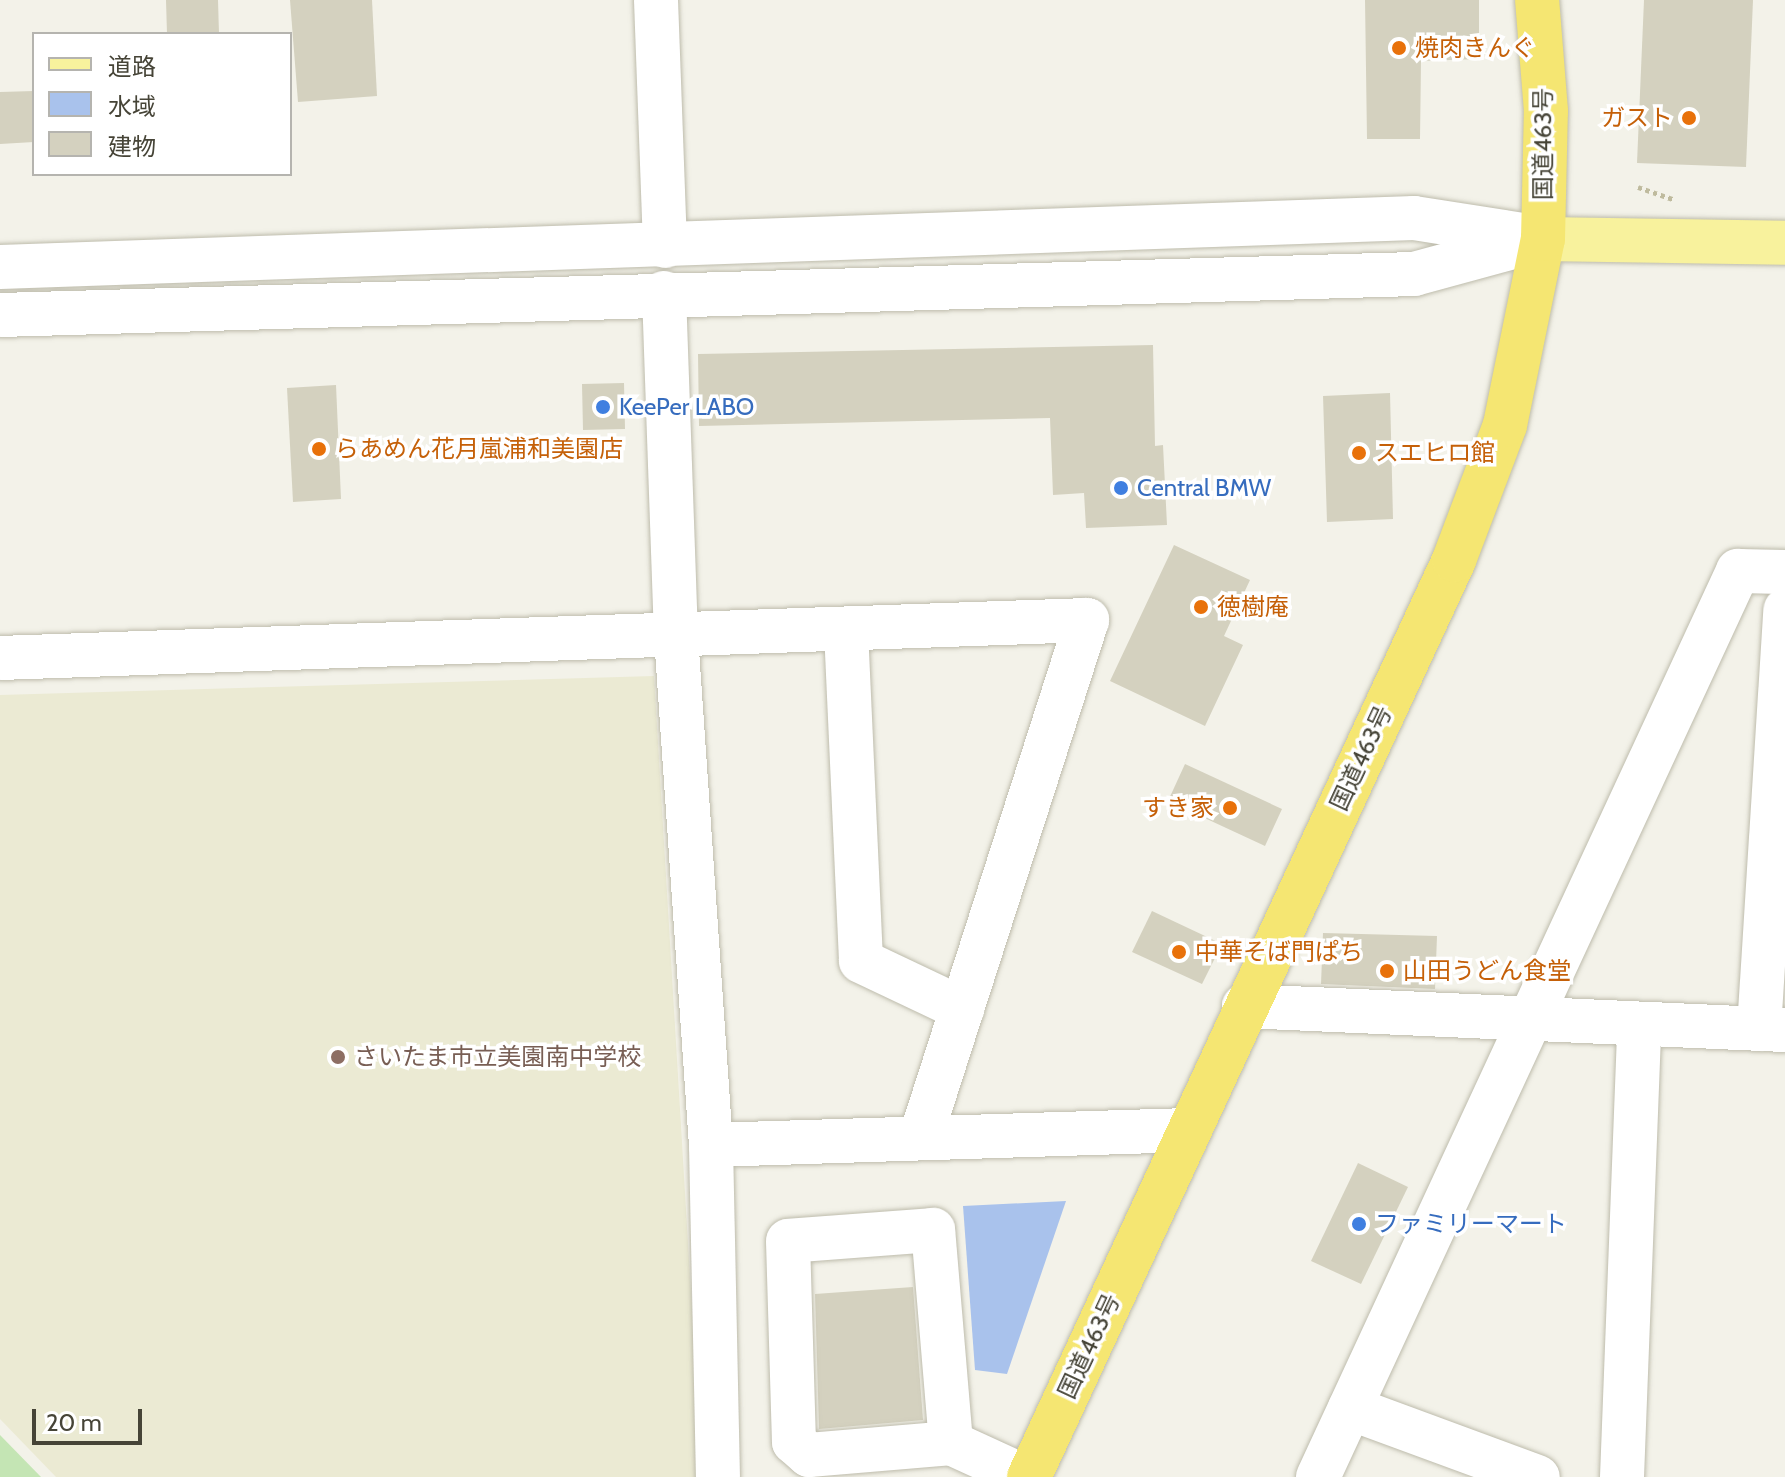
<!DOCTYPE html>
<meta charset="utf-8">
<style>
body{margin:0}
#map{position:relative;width:1785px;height:1477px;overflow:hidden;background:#f3f2e9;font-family:Cabin,"Noto Sans JP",sans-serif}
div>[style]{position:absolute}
.education>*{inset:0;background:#ebead3}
.green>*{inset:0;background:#c4e5b4}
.water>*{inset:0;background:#a9c2ec}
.building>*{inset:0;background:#d4d1bf}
.path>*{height:5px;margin-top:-2.5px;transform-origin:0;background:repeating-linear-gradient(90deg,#bfbb9e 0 4px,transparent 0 8px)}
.roads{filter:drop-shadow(0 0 2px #bebcac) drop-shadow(0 0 2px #bebcac)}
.minor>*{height:44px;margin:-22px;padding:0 22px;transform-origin:22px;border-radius:22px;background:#fff}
.major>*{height:44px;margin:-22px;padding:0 22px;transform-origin:22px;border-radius:22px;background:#f8f29d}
.highway>*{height:44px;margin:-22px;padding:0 22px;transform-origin:22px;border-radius:22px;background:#f5e672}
.dots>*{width:22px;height:22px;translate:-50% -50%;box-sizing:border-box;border:4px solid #fff;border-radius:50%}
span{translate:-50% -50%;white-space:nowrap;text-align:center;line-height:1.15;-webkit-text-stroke:7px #fff;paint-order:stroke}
.food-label{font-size:24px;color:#c56008}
.left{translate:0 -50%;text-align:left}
.right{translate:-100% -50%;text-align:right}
.street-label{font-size:24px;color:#464437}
.shop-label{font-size:24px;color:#366cbe}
.education-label{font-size:24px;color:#785e54}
.legend{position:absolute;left:32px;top:32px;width:260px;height:144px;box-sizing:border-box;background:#fff;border:2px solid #b5b4af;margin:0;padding:10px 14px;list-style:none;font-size:24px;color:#464437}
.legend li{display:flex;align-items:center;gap:16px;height:40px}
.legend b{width:40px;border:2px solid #b5b4af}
.scale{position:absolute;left:32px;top:1409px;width:110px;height:36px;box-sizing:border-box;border:4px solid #464437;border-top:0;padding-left:10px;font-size:24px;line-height:28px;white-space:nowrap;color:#464437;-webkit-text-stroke:6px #fff;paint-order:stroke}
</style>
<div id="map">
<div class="education">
<i style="clip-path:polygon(654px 676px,702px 1477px,56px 1477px,0 1419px,0 695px)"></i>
</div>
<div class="green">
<i style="clip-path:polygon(0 1435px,41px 1477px,0 1477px)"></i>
</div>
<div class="water">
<i style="clip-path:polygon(1066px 1201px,1007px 1374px,975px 1370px,963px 1206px)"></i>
</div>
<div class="building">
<i style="clip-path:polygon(166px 0,218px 0,219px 34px,167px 34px)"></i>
<i style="clip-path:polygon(290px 0,372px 0,377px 96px,298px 102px)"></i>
<i style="clip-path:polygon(1365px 0,1479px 0,1479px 59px,1421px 61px,1420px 139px,1367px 139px)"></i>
<i style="clip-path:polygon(1644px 0,1753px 0,1746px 167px,1637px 163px)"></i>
<i style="clip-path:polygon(34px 91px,34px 142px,0 144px,0 92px)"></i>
<i style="clip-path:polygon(1153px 345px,1155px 446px,1163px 445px,1167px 525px,1086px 528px,1084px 493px,1053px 495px,1050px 418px,699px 426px,698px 354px)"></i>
<i style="clip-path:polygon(624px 383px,625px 429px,583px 430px,582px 384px)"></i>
<i style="clip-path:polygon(336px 385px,341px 499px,293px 502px,287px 388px)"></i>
<i style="clip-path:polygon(1390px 393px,1393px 519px,1327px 522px,1323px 396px)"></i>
<i style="clip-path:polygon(1174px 545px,1250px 580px,1224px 636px,1243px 645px,1205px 726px,1110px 681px)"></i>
<i style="clip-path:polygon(1185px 764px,1282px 809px,1265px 846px,1168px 801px)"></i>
<i style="clip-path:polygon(1152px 911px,1222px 944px,1202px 984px,1132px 952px)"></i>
<i style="clip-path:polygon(1323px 933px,1437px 936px,1435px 989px,1321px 984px)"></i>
<i style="clip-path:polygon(1358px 1163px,1408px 1187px,1361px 1284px,1311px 1261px)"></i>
<i style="clip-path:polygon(913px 1287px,923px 1420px,819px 1429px,815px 1294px)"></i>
</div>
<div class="path">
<i style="left:1638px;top:187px;width:37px;rotate:19deg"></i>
</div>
<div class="roads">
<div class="minor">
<i style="left:656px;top:0;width:246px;rotate:87.9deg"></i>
<i style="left:0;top:267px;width:1415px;rotate:-1.98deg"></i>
<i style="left:1414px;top:218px;width:116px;rotate:8.9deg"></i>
<i style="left:664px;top:293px;width:343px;rotate:88deg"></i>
<i style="left:676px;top:636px;width:510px;rotate:86.07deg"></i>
<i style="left:711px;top:1145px;width:332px;rotate:88.8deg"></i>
<i style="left:0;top:315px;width:1415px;rotate:-1.66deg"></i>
<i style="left:1414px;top:274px;width:134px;rotate:-15.2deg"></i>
<i style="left:846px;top:630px;width:331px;rotate:87.4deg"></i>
<i style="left:861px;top:961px;width:112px;rotate:25.4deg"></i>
<i style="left:0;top:658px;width:1088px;rotate:-2deg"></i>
<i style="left:1087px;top:620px;width:542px;rotate:107.83deg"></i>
<i style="left:1244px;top:1006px;width:542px;rotate:2.54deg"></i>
<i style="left:1759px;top:1029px;width:420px;rotate:-86.4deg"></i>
<i style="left:711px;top:1145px;width:477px;rotate:-1.8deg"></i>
<i style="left:1350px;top:1408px;width:200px;rotate:20.2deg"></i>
<i style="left:951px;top:1443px;width:214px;rotate:-94.8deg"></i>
<i style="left:933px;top:1230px;width:145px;rotate:175.7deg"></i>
<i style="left:788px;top:1241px;width:201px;rotate:88.3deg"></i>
<i style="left:794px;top:1442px;width:20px;rotate:41deg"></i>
<i style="left:809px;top:1455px;width:143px;rotate:-4.8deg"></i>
<i style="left:951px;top:1443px;width:81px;rotate:24.7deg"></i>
<i style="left:1318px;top:1477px;width:999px;rotate:-65.13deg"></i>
<i style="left:1738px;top:571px;width:47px;rotate:1.2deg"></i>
<i style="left:1622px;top:1477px;width:451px;rotate:-87.8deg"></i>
</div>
<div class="major">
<i style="left:1543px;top:239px;width:242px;rotate:0.9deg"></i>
</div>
<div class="highway">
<i style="left:1029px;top:1477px;width:1011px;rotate:-65.13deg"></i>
<i style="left:1454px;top:560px;width:144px;rotate:-69.3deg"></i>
<i style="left:1505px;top:425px;width:190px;rotate:-78.5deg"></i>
<i style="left:1543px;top:239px;width:128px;rotate:-88.7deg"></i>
<i style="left:1546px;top:111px;width:111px;rotate:-94.6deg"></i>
</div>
</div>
<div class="dots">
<i style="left:1399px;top:48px;background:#e8710a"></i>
<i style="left:1689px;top:118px;background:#e8710a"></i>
<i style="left:603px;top:407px;background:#3f7fe0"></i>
<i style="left:319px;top:449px;background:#e8710a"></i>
<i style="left:1359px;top:453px;background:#e8710a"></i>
<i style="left:1121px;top:488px;background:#3f7fe0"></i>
<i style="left:1201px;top:607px;background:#e8710a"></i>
<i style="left:1230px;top:808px;background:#e8710a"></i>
<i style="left:1179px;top:952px;background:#e8710a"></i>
<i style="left:1387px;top:971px;background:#e8710a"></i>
<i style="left:338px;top:1057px;background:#8d6e63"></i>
<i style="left:1359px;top:1224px;background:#3f7fe0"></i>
</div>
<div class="food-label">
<span class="left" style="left:1415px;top:48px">焼肉きんぐ</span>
<span class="right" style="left:1673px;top:118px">ガスト</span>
<span class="left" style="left:335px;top:449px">らあめん花月嵐浦和美園店</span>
<span class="left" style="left:1375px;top:453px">スエヒロ館</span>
<span class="left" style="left:1217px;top:607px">徳樹庵</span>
<span class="right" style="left:1214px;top:808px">すき家</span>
<span class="left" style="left:1195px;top:952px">中華そば門ぱち</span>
<span class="left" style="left:1403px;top:971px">山田うどん食堂</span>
</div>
<div class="street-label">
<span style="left:1543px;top:144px;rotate:-90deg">国道463号</span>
<span style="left:1361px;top:758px;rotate:-65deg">国道463号</span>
<span style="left:1089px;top:1346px;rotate:-65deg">国道463号</span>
</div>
<div class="shop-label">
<span class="left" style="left:619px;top:407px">KeePer LABO</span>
<span class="left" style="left:1137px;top:488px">Central BMW</span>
<span class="left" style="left:1375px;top:1224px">ファミリーマート</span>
</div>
<div class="education-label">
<span class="left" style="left:354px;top:1057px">さいたま市立美園南中学校</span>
</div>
<ul class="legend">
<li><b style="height:10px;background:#f8f29d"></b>道路</li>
<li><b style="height:22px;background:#a9c2ec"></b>水域</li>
<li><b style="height:22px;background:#d4d1bf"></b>建物</li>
</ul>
<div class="scale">20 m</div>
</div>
